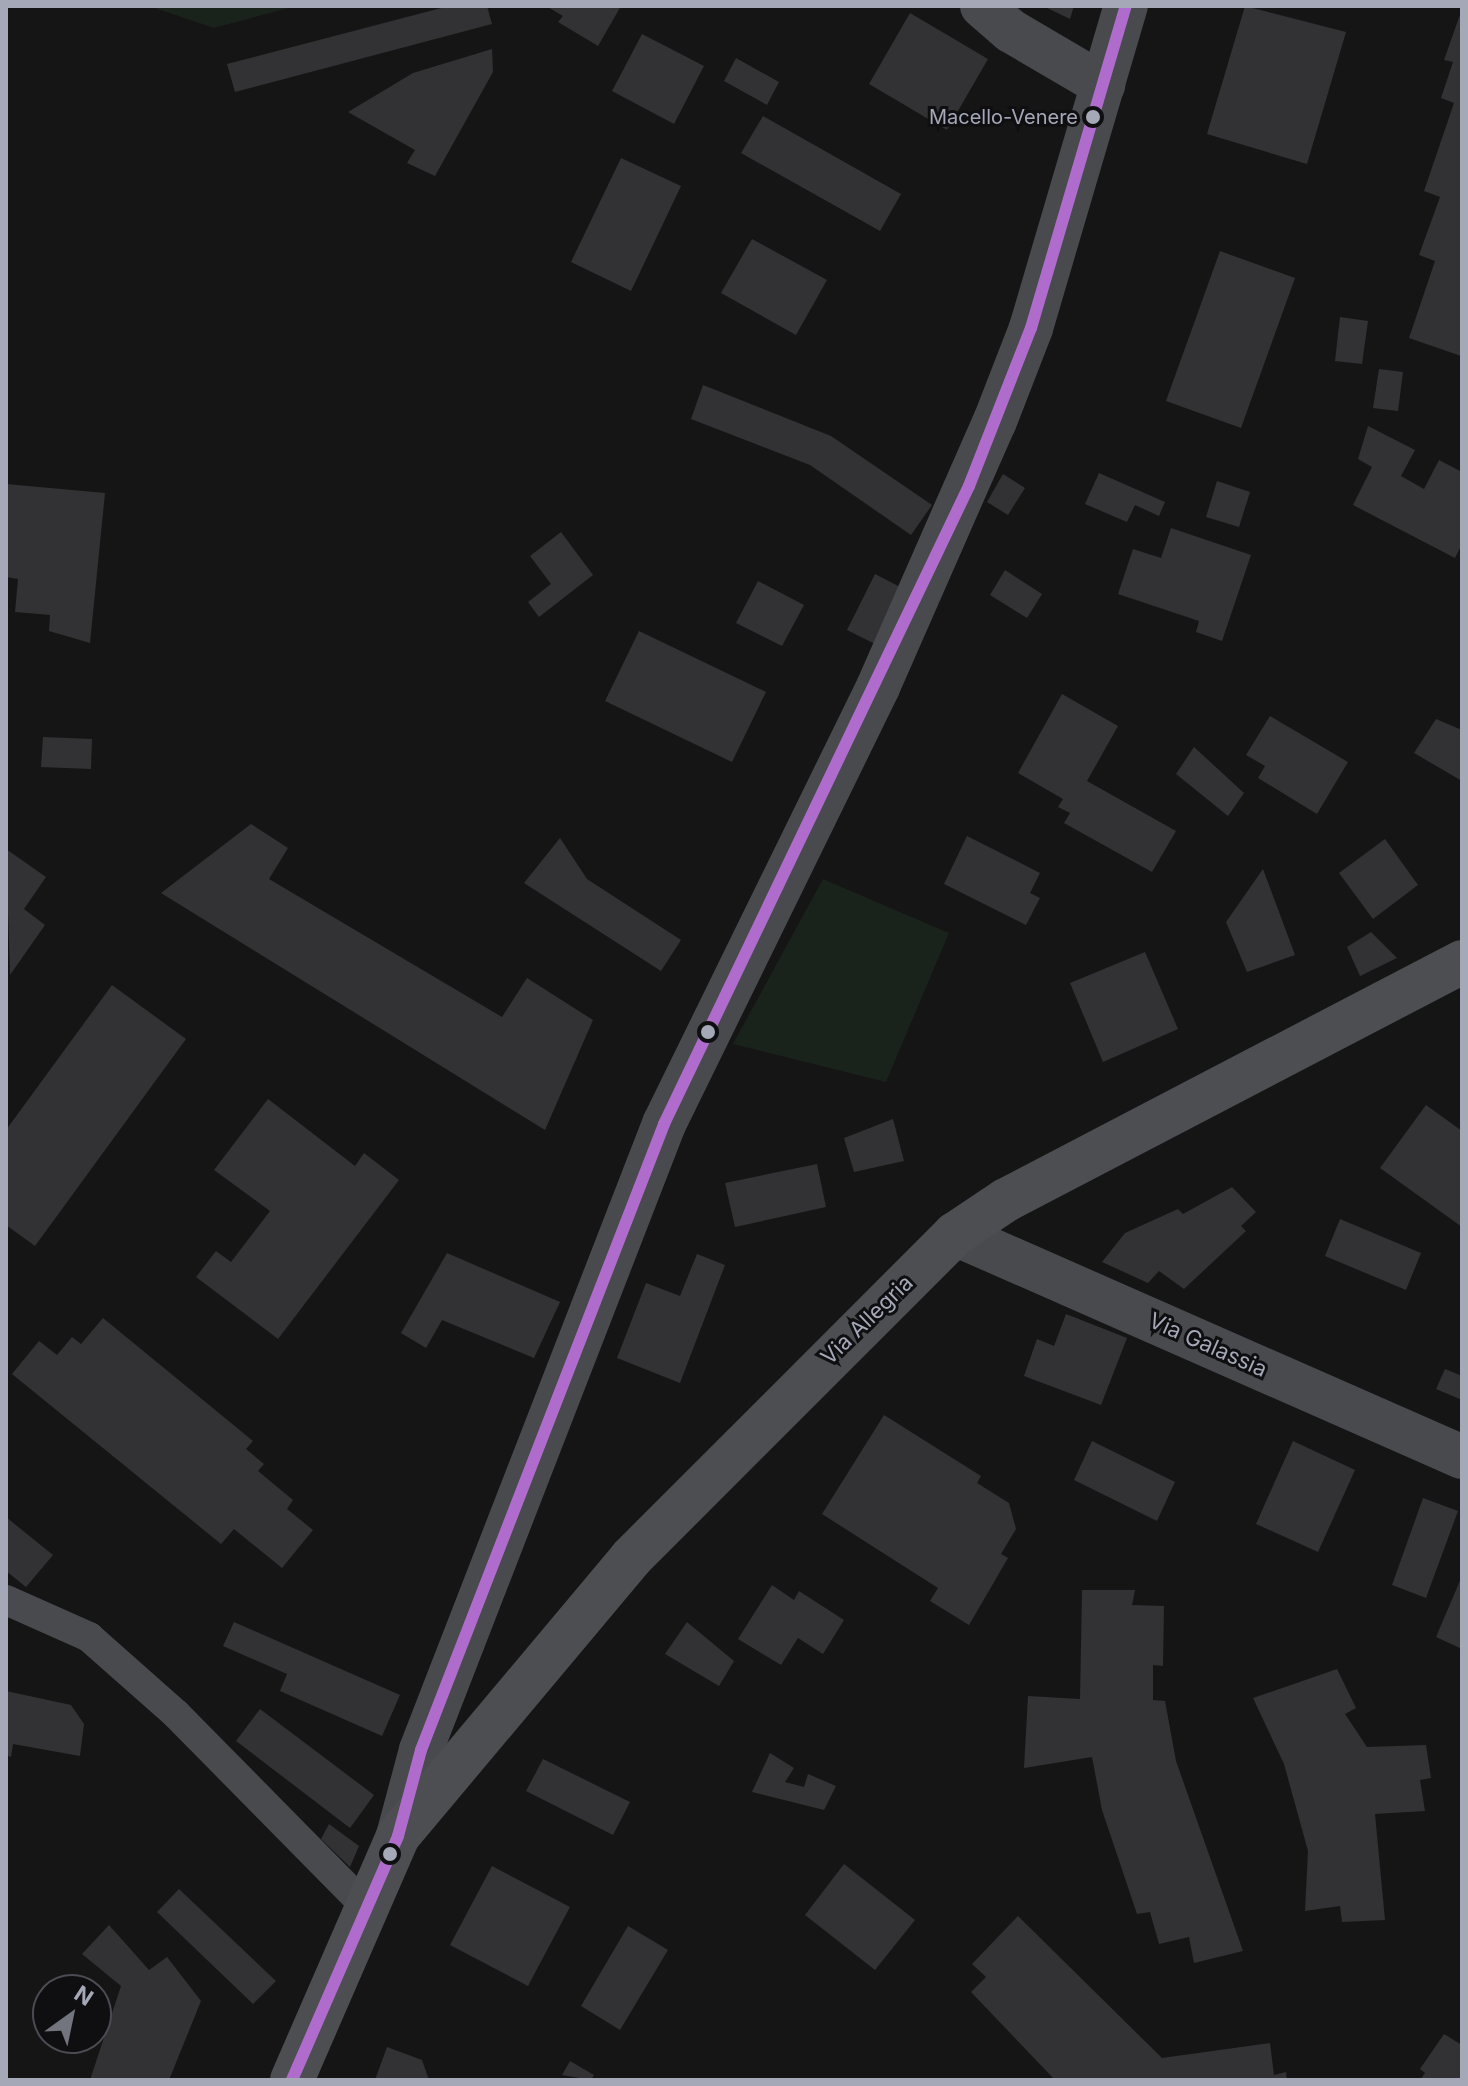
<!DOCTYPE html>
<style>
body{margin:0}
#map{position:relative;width:1468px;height:2086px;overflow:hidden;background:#151515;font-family:Inter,sans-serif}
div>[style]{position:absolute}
.green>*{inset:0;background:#1a221c}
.building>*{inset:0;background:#323234}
.service>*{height:30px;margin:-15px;padding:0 15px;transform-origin:15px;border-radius:15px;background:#484a4e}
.minor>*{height:44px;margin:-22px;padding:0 22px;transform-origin:22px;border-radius:22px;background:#484a4e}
.tertiary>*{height:44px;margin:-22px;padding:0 22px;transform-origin:22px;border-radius:22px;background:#484a4e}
.secondary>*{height:44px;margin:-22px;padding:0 22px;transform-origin:22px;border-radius:22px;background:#4c4e52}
.bus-1>*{height:12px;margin:-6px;padding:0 6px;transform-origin:6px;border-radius:6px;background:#b06ccc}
.dots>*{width:22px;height:22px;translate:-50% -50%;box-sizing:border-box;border:4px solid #0f0f11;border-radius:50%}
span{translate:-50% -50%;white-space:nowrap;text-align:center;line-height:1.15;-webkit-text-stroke:6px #0f0f11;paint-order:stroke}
.bus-label{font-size:20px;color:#a4a8b7}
.right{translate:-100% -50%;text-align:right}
.street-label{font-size:22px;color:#a4a8b7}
.frame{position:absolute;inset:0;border:8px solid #a4a8b7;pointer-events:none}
.north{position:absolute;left:32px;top:1974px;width:80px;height:80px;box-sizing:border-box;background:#0f0f11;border:2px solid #4b4c53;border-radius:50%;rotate:33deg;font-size:22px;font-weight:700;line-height:32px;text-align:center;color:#a4a8b7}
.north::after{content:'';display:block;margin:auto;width:28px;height:36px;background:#72757e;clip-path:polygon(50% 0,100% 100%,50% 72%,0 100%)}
</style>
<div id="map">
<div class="green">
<i style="clip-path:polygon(149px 6px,296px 6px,214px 28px)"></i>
<i style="clip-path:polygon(823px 879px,949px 933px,886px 1082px,733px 1044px)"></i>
</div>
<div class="building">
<i style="clip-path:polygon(449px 6px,487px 6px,492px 24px,235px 92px,227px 64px)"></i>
<i style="clip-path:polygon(546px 6px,621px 6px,598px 46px,558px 22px,563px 16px)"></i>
<i style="clip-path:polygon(1043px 6px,1074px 6px,1070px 19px)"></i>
<i style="clip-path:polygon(1245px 6px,1346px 32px,1307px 164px,1207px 134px)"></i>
<i style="clip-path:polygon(1462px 9px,1462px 352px,1461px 356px,1409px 338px,1435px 261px,1419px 255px,1440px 197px,1424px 191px,1454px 103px,1441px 98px,1453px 62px,1444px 60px)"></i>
<i style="clip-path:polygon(910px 13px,988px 59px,947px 130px,869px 84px)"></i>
<i style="clip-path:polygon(642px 34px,704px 66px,674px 124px,612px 91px)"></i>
<i style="clip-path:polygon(492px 49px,493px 72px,435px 176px,407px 163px,415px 150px,348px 112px,413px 73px)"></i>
<i style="clip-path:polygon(736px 58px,779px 82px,767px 105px,724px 81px)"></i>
<i style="clip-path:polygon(763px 116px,901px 194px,880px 231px,741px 153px)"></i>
<i style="clip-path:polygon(621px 158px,681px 186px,631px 291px,571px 262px)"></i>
<i style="clip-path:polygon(752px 239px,827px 280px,796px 335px,721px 293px)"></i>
<i style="clip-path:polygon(1220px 251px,1295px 278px,1241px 428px,1166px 401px)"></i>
<i style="clip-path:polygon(1340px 317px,1368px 321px,1362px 364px,1335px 361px)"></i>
<i style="clip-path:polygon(1379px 369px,1403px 372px,1398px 411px,1373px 408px)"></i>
<i style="clip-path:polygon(703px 385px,831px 436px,932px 505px,911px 535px,810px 465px,691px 419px)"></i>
<i style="clip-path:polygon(1368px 426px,1415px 450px,1401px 476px,1424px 489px,1439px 460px,1462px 472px,1462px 544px,1455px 558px,1353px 505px,1372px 467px,1358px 459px)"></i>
<i style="clip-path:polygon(1099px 473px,1165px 502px,1159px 516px,1135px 505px,1127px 522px,1085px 504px)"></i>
<i style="clip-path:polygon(1003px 474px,1025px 488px,1008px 515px,987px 502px)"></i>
<i style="clip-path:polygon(1217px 481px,1250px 492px,1239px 527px,1206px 517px)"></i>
<i style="clip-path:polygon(6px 484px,105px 493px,90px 643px,49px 631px,50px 615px,15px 612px,18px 579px,6px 577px)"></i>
<i style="clip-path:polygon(1171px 528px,1251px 555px,1222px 641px,1196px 632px,1199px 621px,1118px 594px,1133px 549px,1161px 558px)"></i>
<i style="clip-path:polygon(561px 532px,593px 575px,539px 617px,528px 602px,551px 584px,530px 556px)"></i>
<i style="clip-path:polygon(1005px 570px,1042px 594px,1027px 618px,990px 595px)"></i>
<i style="clip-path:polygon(875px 574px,902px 588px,875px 644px,847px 630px)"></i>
<i style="clip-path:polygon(758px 581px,804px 605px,782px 646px,736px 623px)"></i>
<i style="clip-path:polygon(639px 631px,766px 692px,732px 762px,605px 701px)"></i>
<i style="clip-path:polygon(1062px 694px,1118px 726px,1087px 781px,1176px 831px,1152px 872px,1064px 823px,1070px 813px,1058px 807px,1063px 799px,1018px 773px)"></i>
<i style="clip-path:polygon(1270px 716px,1348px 762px,1317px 814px,1258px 778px,1265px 766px,1246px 755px)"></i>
<i style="clip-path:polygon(1436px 719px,1462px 730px,1462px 781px,1414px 753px)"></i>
<i style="clip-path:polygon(43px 737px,92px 739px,91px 769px,41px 767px)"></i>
<i style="clip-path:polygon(1194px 747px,1244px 793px,1228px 816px,1176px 774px)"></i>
<i style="clip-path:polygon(251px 824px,288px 848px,269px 879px,502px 1017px,527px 978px,593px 1020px,545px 1130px,161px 893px)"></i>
<i style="clip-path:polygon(967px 836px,1040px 873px,1030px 893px,1040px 898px,1026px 925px,944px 884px)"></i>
<i style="clip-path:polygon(560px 838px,587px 879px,681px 940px,661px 971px,524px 883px)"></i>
<i style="clip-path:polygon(1385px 839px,1418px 885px,1373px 919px,1339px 873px)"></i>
<i style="clip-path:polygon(6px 849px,46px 877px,24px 909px,45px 925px,10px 975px)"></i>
<i style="clip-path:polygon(1263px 869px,1295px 955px,1247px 972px,1226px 922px)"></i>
<i style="clip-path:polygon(1371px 932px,1397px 958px,1360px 976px,1347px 947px)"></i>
<i style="clip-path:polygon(1145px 952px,1178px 1029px,1103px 1062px,1070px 983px)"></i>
<i style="clip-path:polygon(112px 985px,186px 1039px,35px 1246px,6px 1225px,6px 1130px)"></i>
<i style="clip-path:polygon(268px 1099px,355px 1166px,364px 1153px,399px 1180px,278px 1339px,196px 1277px,216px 1251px,231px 1262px,270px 1211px,214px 1170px)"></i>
<i style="clip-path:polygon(1426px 1105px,1462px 1131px,1462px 1227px,1380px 1168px)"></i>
<i style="clip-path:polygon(893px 1119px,904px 1161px,854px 1172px,844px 1138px)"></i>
<i style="clip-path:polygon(817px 1164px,826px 1207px,735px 1227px,725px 1183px)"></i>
<i style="clip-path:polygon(1232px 1187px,1256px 1212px,1241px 1226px,1246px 1231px,1184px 1289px,1159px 1271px,1148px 1283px,1102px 1262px,1125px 1233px,1178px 1209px,1183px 1214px)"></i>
<i style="clip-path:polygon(1340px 1219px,1421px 1253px,1406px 1290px,1325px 1256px)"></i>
<i style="clip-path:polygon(447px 1253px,560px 1302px,534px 1358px,442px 1320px,426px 1348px,401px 1333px)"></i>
<i style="clip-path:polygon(697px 1254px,725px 1265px,680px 1383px,617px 1358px,646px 1283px,680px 1296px)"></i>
<i style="clip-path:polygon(1066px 1314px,1127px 1338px,1101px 1405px,1024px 1376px,1037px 1339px,1054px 1346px)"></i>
<i style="clip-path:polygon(103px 1318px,253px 1441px,246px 1449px,264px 1464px,258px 1471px,293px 1500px,287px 1509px,313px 1530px,282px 1568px,234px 1529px,221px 1544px,12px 1374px,39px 1341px,57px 1355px,72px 1337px,81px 1344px)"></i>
<i style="clip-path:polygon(1445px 1369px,1462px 1376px,1462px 1400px,1436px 1389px)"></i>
<i style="clip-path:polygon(884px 1415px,981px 1476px,977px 1483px,1009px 1503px,1016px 1529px,1001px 1554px,1008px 1558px,969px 1625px,930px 1601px,938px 1588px,822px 1514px)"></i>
<i style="clip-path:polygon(1092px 1441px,1175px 1482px,1157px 1521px,1074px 1480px)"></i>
<i style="clip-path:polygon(1293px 1441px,1355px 1470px,1318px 1552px,1256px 1524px)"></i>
<i style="clip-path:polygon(1423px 1498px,1458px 1511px,1426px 1598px,1392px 1585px)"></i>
<i style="clip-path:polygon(6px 1517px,53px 1555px,26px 1587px,6px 1571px)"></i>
<i style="clip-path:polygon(1462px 1576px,1462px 1649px,1436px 1637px)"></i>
<i style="clip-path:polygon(772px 1585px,794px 1600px,799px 1591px,844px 1620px,823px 1654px,798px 1638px,781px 1665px,738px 1639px)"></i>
<i style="clip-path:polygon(1082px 1590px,1135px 1590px,1132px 1605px,1164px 1606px,1163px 1666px,1153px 1665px,1153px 1700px,1165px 1701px,1176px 1761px,1243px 1951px,1194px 1963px,1189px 1937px,1159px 1944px,1150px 1912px,1137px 1914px,1102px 1810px,1092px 1757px,1024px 1768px,1028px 1696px,1080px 1699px)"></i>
<i style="clip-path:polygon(234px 1622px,400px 1695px,382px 1736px,280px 1691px,287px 1674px,223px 1646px)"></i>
<i style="clip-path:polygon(687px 1622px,734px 1661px,719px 1686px,665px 1654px)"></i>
<i style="clip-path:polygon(1337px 1669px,1356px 1708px,1345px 1714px,1367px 1747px,1426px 1745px,1431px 1778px,1420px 1780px,1425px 1811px,1375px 1814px,1385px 1920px,1342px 1922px,1340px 1906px,1305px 1911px,1308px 1851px,1284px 1764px,1253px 1698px)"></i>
<i style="clip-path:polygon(6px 1691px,71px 1705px,84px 1724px,80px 1756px,13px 1744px,11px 1757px,6px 1755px)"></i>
<i style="clip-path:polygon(260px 1709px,374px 1795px,350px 1828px,236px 1741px)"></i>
<i style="clip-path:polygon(770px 1753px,794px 1768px,785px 1782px,804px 1787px,808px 1774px,836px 1786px,824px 1810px,752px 1792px)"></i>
<i style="clip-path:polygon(543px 1759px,630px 1802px,613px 1835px,526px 1791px)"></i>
<i style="clip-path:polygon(329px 1824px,359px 1846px,350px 1867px,321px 1839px)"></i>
<i style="clip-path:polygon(844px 1864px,915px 1920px,875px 1970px,805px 1915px)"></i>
<i style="clip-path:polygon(492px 1866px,570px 1907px,528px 1986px,450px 1945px)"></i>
<i style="clip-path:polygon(179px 1889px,276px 1981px,253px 2004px,157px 1912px)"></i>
<i style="clip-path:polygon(1018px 1916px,1162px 2058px,1270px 2043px,1274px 2075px,1286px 2072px,1287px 2080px,1055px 2080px,971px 1992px,986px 1977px,972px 1964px)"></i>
<i style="clip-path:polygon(109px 1925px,149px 1970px,167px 1957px,201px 2001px,169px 2080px,90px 2080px,121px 1986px,82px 1954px)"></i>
<i style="clip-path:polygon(628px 1926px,668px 1950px,620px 2030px,581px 2006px)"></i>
<i style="clip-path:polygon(1444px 2034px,1462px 2045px,1462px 2080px,1420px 2080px,1425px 2073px,1420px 2069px)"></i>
<i style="clip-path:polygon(387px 2047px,422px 2060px,429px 2080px,375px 2080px)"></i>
<i style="clip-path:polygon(570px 2061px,594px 2075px,591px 2080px,562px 2075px)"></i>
</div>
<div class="service">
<i style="left:6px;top:1600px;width:91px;rotate:24deg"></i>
<i style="left:89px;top:1637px;width:116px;rotate:41.5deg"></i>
<i style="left:176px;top:1714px;width:272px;rotate:45.4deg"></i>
</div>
<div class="minor">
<i style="left:982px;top:6px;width:38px;rotate:41deg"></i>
<i style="left:1011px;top:31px;width:107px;rotate:30.4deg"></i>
<i style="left:955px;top:1234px;width:554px;rotate:23.74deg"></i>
</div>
<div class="tertiary">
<i style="left:398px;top:1836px;width:89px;rotate:-75deg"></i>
<i style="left:421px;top:1750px;width:672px;rotate:-68.78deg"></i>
<i style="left:664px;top:1124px;width:487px;rotate:-63.9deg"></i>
<i style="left:878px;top:687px;width:291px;rotate:-66.3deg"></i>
<i style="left:995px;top:421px;width:100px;rotate:-68.8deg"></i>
<i style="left:1031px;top:328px;width:336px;rotate:-73.6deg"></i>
</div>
<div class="secondary">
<i style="left:292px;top:2080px;width:266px;rotate:-66.5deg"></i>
<i style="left:398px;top:1836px;width:363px;rotate:-50deg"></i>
<i style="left:631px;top:1558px;width:458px;rotate:-45deg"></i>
<i style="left:955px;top:1234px;width:61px;rotate:-33.7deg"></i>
<i style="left:1006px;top:1200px;width:514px;rotate:-27.56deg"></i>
</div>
<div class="bus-1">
<i style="left:292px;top:2080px;width:266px;rotate:-66.5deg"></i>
<i style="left:398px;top:1836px;width:89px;rotate:-75deg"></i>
<i style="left:421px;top:1750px;width:672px;rotate:-68.78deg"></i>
<i style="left:664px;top:1124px;width:707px;rotate:-64.45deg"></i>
<i style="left:969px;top:486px;width:170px;rotate:-68.6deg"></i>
<i style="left:1031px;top:328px;width:336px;rotate:-73.6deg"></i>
</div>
<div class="dots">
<i style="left:1093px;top:117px;background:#a4a8b7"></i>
<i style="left:708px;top:1032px;background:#a4a8b7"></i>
<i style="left:390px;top:1854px;background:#a4a8b7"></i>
</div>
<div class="bus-label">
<span class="right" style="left:1078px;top:117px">Macello-Venere</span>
</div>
<div class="street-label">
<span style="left:867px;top:1320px;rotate:-44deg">Via Allegria</span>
<span style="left:1208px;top:1345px;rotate:24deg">Via Galassia</span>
</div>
<div class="frame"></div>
<div class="north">N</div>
</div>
